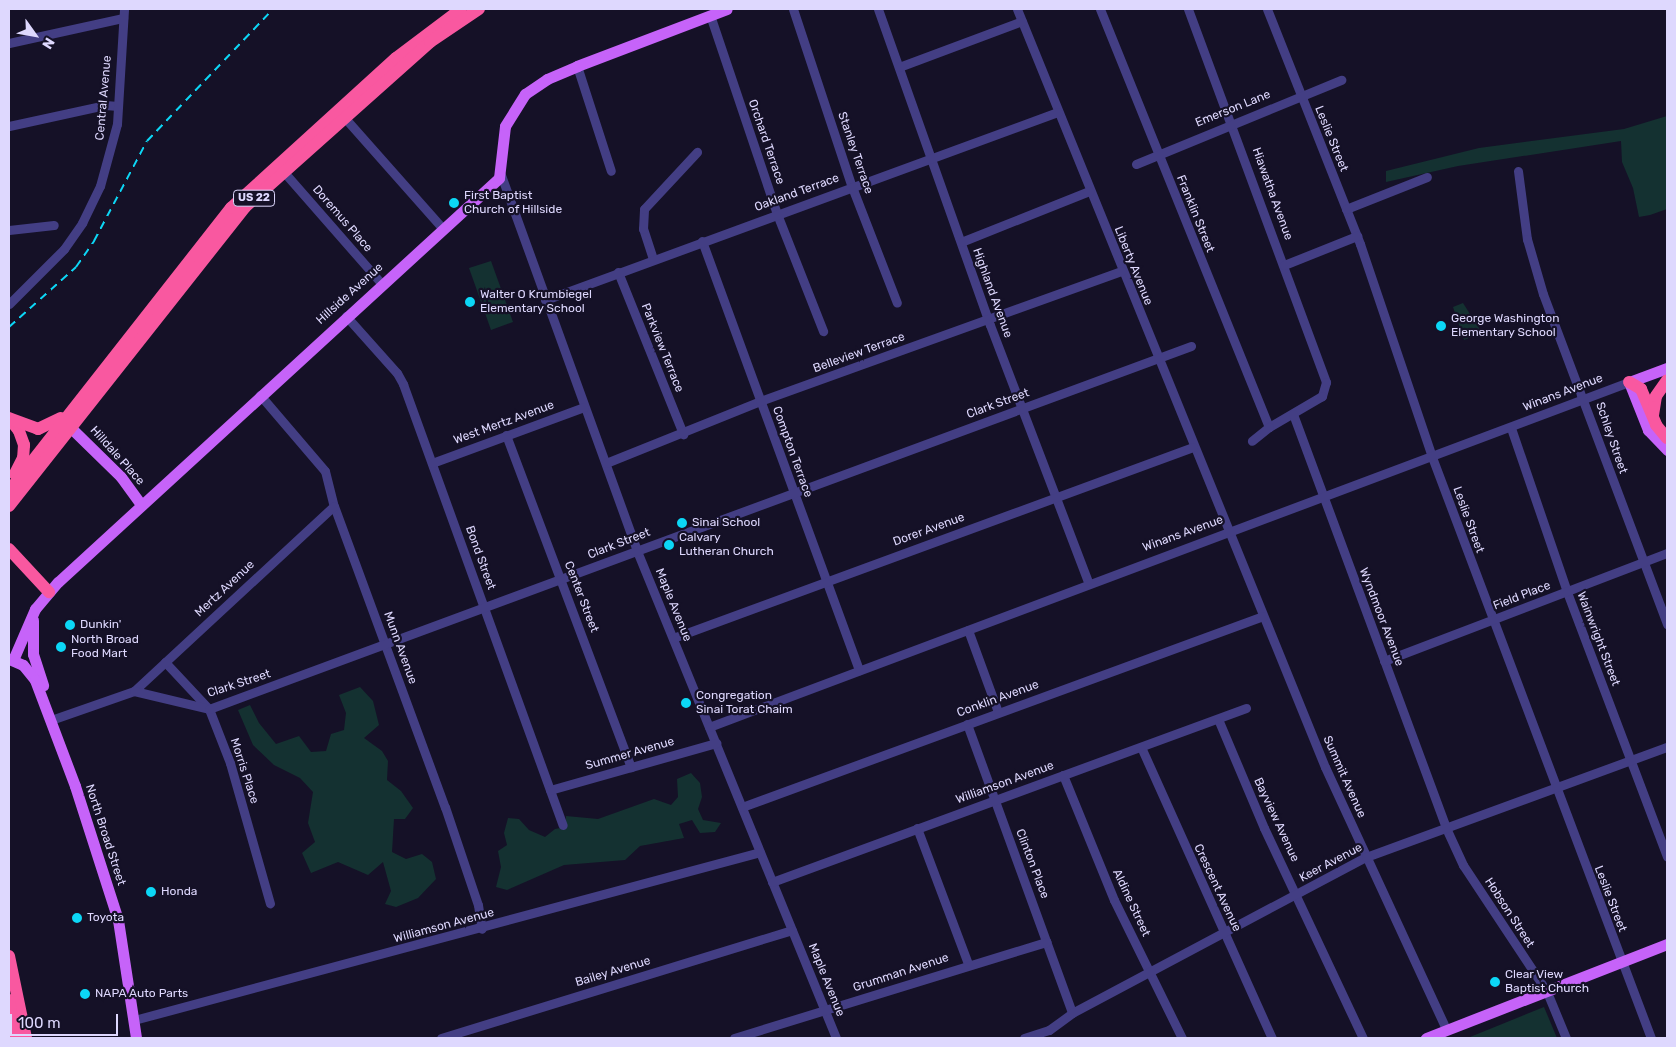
<!DOCTYPE html>
<style>
body{margin:0}
#map{position:relative;width:1676px;height:1047px;overflow:hidden;background:#151127;font-family:Rubik,sans-serif}
div>[style]{position:absolute}
.green>*{inset:0;background:#143131}
.minor>*{height:9px;margin:-4.5px;padding:0 4.5px;transform-origin:4.5px;border-radius:4.5px;background:#433e84}
.major>*{height:11px;margin:-5.5px;padding:0 5.5px;transform-origin:5.5px;border-radius:5.5px;background:#c663f9}
.highway>*{height:12px;margin:-6px;padding:0 6px;transform-origin:6px;border-radius:6px;background:#f958a0}
.rail>*{height:2px;margin-top:-1px;transform-origin:0;background:repeating-linear-gradient(90deg,#0cd7f6 0 8px,transparent 0 14px)}
.dots>*{width:14px;height:14px;translate:-50% -50%;box-sizing:border-box;border:2px solid #151127;border-radius:50%}
span{translate:-50% -50%;white-space:nowrap;text-align:center;line-height:1.15;-webkit-text-stroke:4.5px #151127;paint-order:stroke}
.shield-label span{padding:1px 4px;background:#151127;border:1px solid;border-radius:4px;-webkit-text-stroke-width:0}
.shield-label{font-size:11px;color:#ded8fe;font-weight:700}
.street-label{font-size:12px;color:#ded8fe}
.poi-label{font-size:12px;color:#ded8fe}
.left{translate:0 -50%;text-align:left}
.frame{position:absolute;inset:0;border:10px solid #ded8fe;pointer-events:none}
.north{position:absolute;left:10px;top:10px;width:50px;height:50px;-webkit-text-stroke:4px #151127;paint-order:stroke;rotate:122deg;font-size:14px;font-weight:700;line-height:20px;text-align:center;color:#ded8fe}
.north::after{content:'';display:block;margin:auto;width:18px;height:22px;background:#ded8fe;clip-path:polygon(50% 0,100% 100%,50% 72%,0 100%)}
.scale{position:absolute;left:10px;top:1014px;width:108px;height:22px;box-sizing:border-box;border:2px solid #ded8fe;border-top:0;padding-left:6px;font-size:15px;line-height:18px;white-space:nowrap;color:#ded8fe;-webkit-text-stroke:4px #151127;paint-order:stroke}
</style>
<div id="map">
<div class="green">
<i style="clip-path:polygon(1667px 116px,1667px 209px,1650px 215px,1639px 217px,1633px 188px,1622px 162px,1621px 141px,1458px 166px,1386px 182px,1386px 171px,1479px 148px,1624px 129px)"></i>
<i style="clip-path:polygon(491px 261px,513px 322px,491px 330px,469px 268px)"></i>
<i style="clip-path:polygon(1463px 303px,1482px 333px,1464px 340px,1453px 307px)"></i>
<i style="clip-path:polygon(360px 687px,373px 701px,379px 725px,364px 738px,382px 751px,388px 761px,387px 780px,401px 791px,413px 808px,405px 819px,394px 819px,392px 852px,406px 859px,422px 854px,432px 862px,436px 879px,418px 898px,396px 907px,385px 904px,391px 891px,383px 862px,368px 875px,338px 862px,311px 873px,302px 853px,315px 842px,308px 823px,313px 792px,300px 778px,274px 765px,253px 745px,238px 710px,250px 705px,259px 723px,276px 744px,299px 736px,311px 752px,326px 751px,331px 734px,344px 730px,346px 713px,339px 695px)"></i>
<i style="clip-path:polygon(691px 773px,700px 783px,702px 797px,698px 809px,703px 820px,721px 823px,715px 832px,700px 833px,692px 820px,679px 824px,684px 838px,640px 846px,625px 860px,564px 865px,507px 890px,496px 887px,501px 867px,498px 851px,507px 845px,504px 833px,508px 818px,519px 819px,529px 830px,545px 837px,555px 829px,566px 827px,566px 816px,598px 819px,654px 799px,671px 805px,678px 797px,677px 779px)"></i>
<i style="clip-path:polygon(1544px 1007px,1557px 1038px,1470px 1037px)"></i>
</div>
<div class="minor">
<i style="left:793px;top:9px;width:188px;rotate:71.7deg"></i>
<i style="left:852px;top:187px;width:124px;rotate:68.8deg"></i>
<i style="left:878px;top:9px;width:335px;rotate:70.5deg"></i>
<i style="left:990px;top:325px;width:277px;rotate:69.1deg"></i>
<i style="left:1017px;top:9px;width:818px;rotate:67.89deg"></i>
<i style="left:1325px;top:767px;width:289px;rotate:65.2deg"></i>
<i style="left:1100px;top:9px;width:451px;rotate:68deg"></i>
<i style="left:1188px;top:9px;width:398px;rotate:69.7deg"></i>
<i style="left:1326px;top:382px;width:15px;rotate:106deg"></i>
<i style="left:1322px;top:396px;width:61px;rotate:149.7deg"></i>
<i style="left:1269px;top:427px;width:22px;rotate:141deg"></i>
<i style="left:1267px;top:9px;width:253px;rotate:68.4deg"></i>
<i style="left:1360px;top:244px;width:225px;rotate:71.3deg"></i>
<i style="left:1432px;top:457px;width:621px;rotate:69.35deg"></i>
<i style="left:710px;top:15px;width:210px;rotate:71.4deg"></i>
<i style="left:777px;top:214px;width:126px;rotate:68.5deg"></i>
<i style="left:9px;top:43px;width:117px;rotate:-12.4deg"></i>
<i style="left:577px;top:66px;width:110px;rotate:72.1deg"></i>
<i style="left:899px;top:67px;width:131px;rotate:-20.5deg"></i>
<i style="left:344px;top:117px;width:149px;rotate:48.5deg"></i>
<i style="left:9px;top:126px;width:98px;rotate:-12.3deg"></i>
<i style="left:105px;top:105px;width:13px;rotate:4deg"></i>
<i style="left:1136px;top:164px;width:222px;rotate:-22.3deg"></i>
<i style="left:283px;top:171px;width:150px;rotate:48.8deg"></i>
<i style="left:1518px;top:171px;width:69px;rotate:82.5deg"></i>
<i style="left:1527px;top:239px;width:57px;rotate:73.8deg"></i>
<i style="left:1543px;top:294px;width:353px;rotate:69.4deg"></i>
<i style="left:501px;top:175px;width:400px;rotate:70.1deg"></i>
<i style="left:637px;top:551px;width:526px;rotate:67.77deg"></i>
<i style="left:1346px;top:209px;width:87px;rotate:-21.6deg"></i>
<i style="left:9px;top:230px;width:45px;rotate:-6.3deg"></i>
<i style="left:702px;top:241px;width:457px;rotate:69.9deg"></i>
<i style="left:961px;top:242px;width:138px;rotate:-21.7deg"></i>
<i style="left:653px;top:259px;width:32px;rotate:-108deg"></i>
<i style="left:643px;top:229px;width:20px;rotate:-87deg"></i>
<i style="left:644px;top:209px;width:78px;rotate:-47.1deg"></i>
<i style="left:1284px;top:265px;width:79px;rotate:-21.7deg"></i>
<i style="left:618px;top:272px;width:175px;rotate:68.1deg"></i>
<i style="left:545px;top:300px;width:546px;rotate:-20.13deg"></i>
<i style="left:9px;top:304px;width:78px;rotate:-45deg"></i>
<i style="left:64px;top:249px;width:32px;rotate:-55deg"></i>
<i style="left:82px;top:223px;width:41px;rotate:-64.1deg"></i>
<i style="left:100px;top:186px;width:64px;rotate:-74.7deg"></i>
<i style="left:117px;top:124px;width:115px;rotate:-86.5deg"></i>
<i style="left:346px;top:316px;width:76px;rotate:48.2deg"></i>
<i style="left:397px;top:373px;width:13px;rotate:61deg"></i>
<i style="left:403px;top:384px;width:469px;rotate:70.1deg"></i>
<i style="left:260px;top:395px;width:100px;rotate:49.5deg"></i>
<i style="left:325px;top:471px;width:36px;rotate:76deg"></i>
<i style="left:334px;top:506px;width:321px;rotate:69.8deg"></i>
<i style="left:445px;top:807px;width:103px;rotate:71.4deg"></i>
<i style="left:478px;top:905px;width:24px;rotate:81deg"></i>
<i style="left:1293px;top:414px;width:441px;rotate:69.7deg"></i>
<i style="left:1446px;top:828px;width:41px;rotate:65.3deg"></i>
<i style="left:1463px;top:865px;width:152px;rotate:56.5deg"></i>
<i style="left:1547px;top:992px;width:50px;rotate:67.6deg"></i>
<i style="left:1511px;top:428px;width:173px;rotate:71.1deg"></i>
<i style="left:1567px;top:592px;width:283px;rotate:69.3deg"></i>
<i style="left:506px;top:435px;width:355px;rotate:69.4deg"></i>
<i style="left:432px;top:463px;width:162px;rotate:-20.2deg"></i>
<i style="left:606px;top:463px;width:166px;rotate:-21.9deg"></i>
<i style="left:760px;top:401px;width:384px;rotate:-19.8deg"></i>
<i style="left:968px;top:630px;width:87px;rotate:69.9deg"></i>
<i style="left:673px;top:638px;width:554px;rotate:-20.17deg"></i>
<i style="left:1384px;top:661px;width:303px;rotate:-20.9deg"></i>
<i style="left:165px;top:662px;width:64px;rotate:46.9deg"></i>
<i style="left:209px;top:709px;width:58px;rotate:68.7deg"></i>
<i style="left:230px;top:763px;width:146px;rotate:74.1deg"></i>
<i style="left:134px;top:691px;width:272px;rotate:-42.8deg"></i>
<i style="left:1218px;top:719px;width:118px;rotate:67.1deg"></i>
<i style="left:1264px;top:828px;width:232px;rotate:64.8deg"></i>
<i style="left:51px;top:720px;width:88px;rotate:-19.3deg"></i>
<i style="left:134px;top:691px;width:77px;rotate:13.5deg"></i>
<i style="left:209px;top:709px;width:1047px;rotate:-20.29deg"></i>
<i style="left:967px;top:724px;width:307px;rotate:70deg"></i>
<i style="left:709px;top:727px;width:983px;rotate:-20.56deg"></i>
<i style="left:1141px;top:747px;width:319px;rotate:65.8deg"></i>
<i style="left:1063px;top:775px;width:135px;rotate:67.8deg"></i>
<i style="left:1114px;top:900px;width:154px;rotate:63.8deg"></i>
<i style="left:550px;top:790px;width:173px;rotate:-15.8deg"></i>
<i style="left:742px;top:807px;width:555px;rotate:-20.13deg"></i>
<i style="left:917px;top:828px;width:145px;rotate:69.4deg"></i>
<i style="left:772px;top:882px;width:505px;rotate:-20.16deg"></i>
<i style="left:134px;top:1020px;width:648px;rotate:-15.02deg"></i>
<i style="left:441px;top:1038px;width:367px;rotate:-17.1deg"></i>
<i style="left:734px;top:1038px;width:327px;rotate:-17.1deg"></i>
<i style="left:1024px;top:1038px;width:26px;rotate:-18deg"></i>
<i style="left:1049px;top:1030px;width:29px;rotate:-36deg"></i>
<i style="left:1072px;top:1013px;width:333px;rotate:-28deg"></i>
<i style="left:1366px;top:857px;width:320px;rotate:-20.1deg"></i>
</div>
<div class="major">
<i style="left:1667px;top:368px;width:40px;rotate:159.8deg"></i>
<i style="left:1629px;top:382px;width:52px;rotate:68.4deg"></i>
<i style="left:1648px;top:430px;width:28px;rotate:46deg"></i>
<i style="left:70px;top:427px;width:71px;rotate:44.4deg"></i>
<i style="left:121px;top:477px;width:34px;rotate:54deg"></i>
<i style="left:33px;top:620px;width:34px;rotate:90deg"></i>
<i style="left:33px;top:654px;width:33px;rotate:72deg"></i>
<i style="left:9px;top:659px;width:15px;rotate:23deg"></i>
<i style="left:23px;top:665px;width:19px;rotate:51deg"></i>
<i style="left:35px;top:680px;width:113px;rotate:69.3deg"></i>
<i style="left:75px;top:786px;width:141px;rotate:72.2deg"></i>
<i style="left:118px;top:920px;width:119px;rotate:81.3deg"></i>
<i style="left:13px;top:660px;width:56px;rotate:-66.7deg"></i>
<i style="left:35px;top:609px;width:35px;rotate:-50deg"></i>
<i style="left:58px;top:582px;width:598px;rotate:-42.49deg"></i>
<i style="left:499px;top:178px;width:52px;rotate:-83.4deg"></i>
<i style="left:505px;top:126px;width:38px;rotate:-58deg"></i>
<i style="left:525px;top:94px;width:27px;rotate:-34deg"></i>
<i style="left:547px;top:79px;width:33px;rotate:-23deg"></i>
<i style="left:577px;top:66px;width:160px;rotate:-20.8deg"></i>
<i style="left:1426px;top:1038px;width:259px;rotate:-21.3deg"></i>
</div>
<div class="highway">
<i style="left:1629px;top:382px;width:14px;rotate:30deg"></i>
<i style="left:1641px;top:389px;width:39px;rotate:67deg"></i>
<i style="left:1656px;top:425px;width:17px;rotate:50deg"></i>
<i style="left:1653px;top:415px;width:19px;rotate:-81deg"></i>
<i style="left:1656px;top:396px;width:19px;rotate:-55deg"></i>
<i style="left:9px;top:418px;width:16px;rotate:52deg"></i>
<i style="left:19px;top:431px;width:15px;rotate:70deg"></i>
<i style="left:24px;top:445px;width:13px;rotate:94deg"></i>
<i style="left:23px;top:458px;width:18px;rotate:117deg"></i>
<i style="left:11px;top:419px;width:29px;rotate:20deg"></i>
<i style="left:38px;top:429px;width:25px;rotate:-26deg"></i>
<i style="left:9px;top:491px;width:360px;rotate:-51.9deg"></i>
<i style="left:231px;top:208px;width:223px;rotate:-42.3deg"></i>
<i style="left:396px;top:58px;width:81px;rotate:-37deg"></i>
<i style="left:9px;top:506px;width:381px;rotate:-51.7deg"></i>
<i style="left:245px;top:207px;width:248px;rotate:-41.7deg"></i>
<i style="left:430px;top:42px;width:59px;rotate:-34deg"></i>
<i style="left:9px;top:549px;width:59px;rotate:47.1deg"></i>
<i style="left:9px;top:956px;width:84px;rotate:78.3deg"></i>
<i style="left:9px;top:1000px;width:39px;rotate:80deg"></i>
</div>
<div class="rail">
<i style="left:9px;top:327px;width:90px;rotate:-41.8deg"></i>
<i style="left:76px;top:267px;width:32px;rotate:-55deg"></i>
<i style="left:94px;top:241px;width:113px;rotate:-62.1deg"></i>
<i style="left:147px;top:141px;width:182px;rotate:-46.3deg"></i>
</div>
<div class="dots">
<i style="left:454px;top:203px;background:#0cd7f6"></i>
<i style="left:470px;top:302px;background:#0cd7f6"></i>
<i style="left:1441px;top:326px;background:#0cd7f6"></i>
<i style="left:682px;top:523px;background:#0cd7f6"></i>
<i style="left:669px;top:545px;background:#0cd7f6"></i>
<i style="left:70px;top:625px;background:#0cd7f6"></i>
<i style="left:61px;top:647px;background:#0cd7f6"></i>
<i style="left:686px;top:703px;background:#0cd7f6"></i>
<i style="left:151px;top:892px;background:#0cd7f6"></i>
<i style="left:77px;top:918px;background:#0cd7f6"></i>
<i style="left:1495px;top:982px;background:#0cd7f6"></i>
<i style="left:85px;top:994px;background:#0cd7f6"></i>
</div>
<div class="shield-label">
<span style="left:254px;top:198px">US 22</span>
</div>
<div class="street-label">
<span style="left:104px;top:98px;rotate:-85deg">Central Avenue</span>
<span style="left:1233px;top:109px;rotate:-22deg">Emerson Lane</span>
<span style="left:1331px;top:139px;rotate:68deg">Leslie Street</span>
<span style="left:766px;top:142px;rotate:71deg">Orchard Terrace</span>
<span style="left:855px;top:153px;rotate:71deg">Stanley Terrace</span>
<span style="left:797px;top:193px;rotate:-20deg">Oakland Terrace</span>
<span style="left:1272px;top:194px;rotate:70deg">Hiawatha Avenue</span>
<span style="left:1195px;top:214px;rotate:68deg">Franklin Street</span>
<span style="left:342px;top:219px;rotate:49deg">Doremus Place</span>
<span style="left:1133px;top:266px;rotate:68deg">Liberty Avenue</span>
<span style="left:992px;top:293px;rotate:70deg">Highland Avenue</span>
<span style="left:350px;top:294px;rotate:-42deg">Hillside Avenue</span>
<span style="left:662px;top:348px;rotate:68deg">Parkview Terrace</span>
<span style="left:859px;top:353px;rotate:-20deg">Belleview Terrace</span>
<span style="left:1563px;top:393px;rotate:-21deg">Winans Avenue</span>
<span style="left:998px;top:404px;rotate:-20deg">Clark Street</span>
<span style="left:504px;top:423px;rotate:-20deg">West Mertz Avenue</span>
<span style="left:1611px;top:438px;rotate:71deg">Schley Street</span>
<span style="left:792px;top:452px;rotate:70deg">Compton Terrace</span>
<span style="left:117px;top:456px;rotate:48deg">Hilldale Place</span>
<span style="left:1468px;top:520px;rotate:70deg">Leslie Street</span>
<span style="left:929px;top:530px;rotate:-20deg">Dorer Avenue</span>
<span style="left:1183px;top:534px;rotate:-20deg">Winans Avenue</span>
<span style="left:619px;top:544px;rotate:-21deg">Clark Street</span>
<span style="left:480px;top:558px;rotate:70deg">Bond Street</span>
<span style="left:225px;top:589px;rotate:-43deg">Mertz Avenue</span>
<span style="left:1522px;top:596px;rotate:-21deg">Field Place</span>
<span style="left:581px;top:597px;rotate:69deg">Center Street</span>
<span style="left:673px;top:605px;rotate:68deg">Maple Avenue</span>
<span style="left:1381px;top:617px;rotate:69deg">Wyndmoor Avenue</span>
<span style="left:1598px;top:639px;rotate:69deg">Wainwright Street</span>
<span style="left:400px;top:648px;rotate:70deg">Munn Avenue</span>
<span style="left:239px;top:684px;rotate:-18deg">Clark Street</span>
<span style="left:998px;top:699px;rotate:-20deg">Conklin Avenue</span>
<span style="left:630px;top:754px;rotate:-16deg">Summer Avenue</span>
<span style="left:244px;top:771px;rotate:72deg">Morris Place</span>
<span style="left:1344px;top:777px;rotate:66deg">Summit Avenue</span>
<span style="left:1005px;top:783px;rotate:-20deg">Williamson Avenue</span>
<span style="left:1276px;top:820px;rotate:65deg">Bayview Avenue</span>
<span style="left:105px;top:835px;rotate:72deg">North Broad Street</span>
<span style="left:1331px;top:863px;rotate:-28deg">Keer Avenue</span>
<span style="left:1032px;top:864px;rotate:69deg">Clinton Place</span>
<span style="left:1217px;top:888px;rotate:65deg">Crescent Avenue</span>
<span style="left:1610px;top:899px;rotate:69deg">Leslie Street</span>
<span style="left:1131px;top:903px;rotate:65deg">Aldine Street</span>
<span style="left:1509px;top:913px;rotate:57deg">Hobson Street</span>
<span style="left:444px;top:926px;rotate:-15deg">Williamson Avenue</span>
<span style="left:613px;top:972px;rotate:-17deg">Bailey Avenue</span>
<span style="left:901px;top:973px;rotate:-18deg">Grumman Avenue</span>
<span style="left:826px;top:980px;rotate:68deg">Maple Avenue</span>
</div>
<div class="poi-label">
<span class="left" style="left:464px;top:203px">First Baptist<br>Church of Hillside</span>
<span class="left" style="left:480px;top:302px">Walter O Krumbiegel<br>Elementary School</span>
<span class="left" style="left:1451px;top:326px">George Washington<br>Elementary School</span>
<span class="left" style="left:692px;top:523px">Sinai School</span>
<span class="left" style="left:679px;top:545px">Calvary<br>Lutheran Church</span>
<span class="left" style="left:80px;top:625px">Dunkin'</span>
<span class="left" style="left:71px;top:647px">North Broad<br>Food Mart</span>
<span class="left" style="left:696px;top:703px">Congregation<br>Sinai Torat Chaim</span>
<span class="left" style="left:161px;top:892px">Honda</span>
<span class="left" style="left:87px;top:918px">Toyota</span>
<span class="left" style="left:1505px;top:982px">Clear View<br>Baptist Church</span>
<span class="left" style="left:95px;top:994px">NAPA Auto Parts</span>
</div>
<div class="frame"></div>
<div class="north">N</div>
<div class="scale">100 m</div>
</div>
